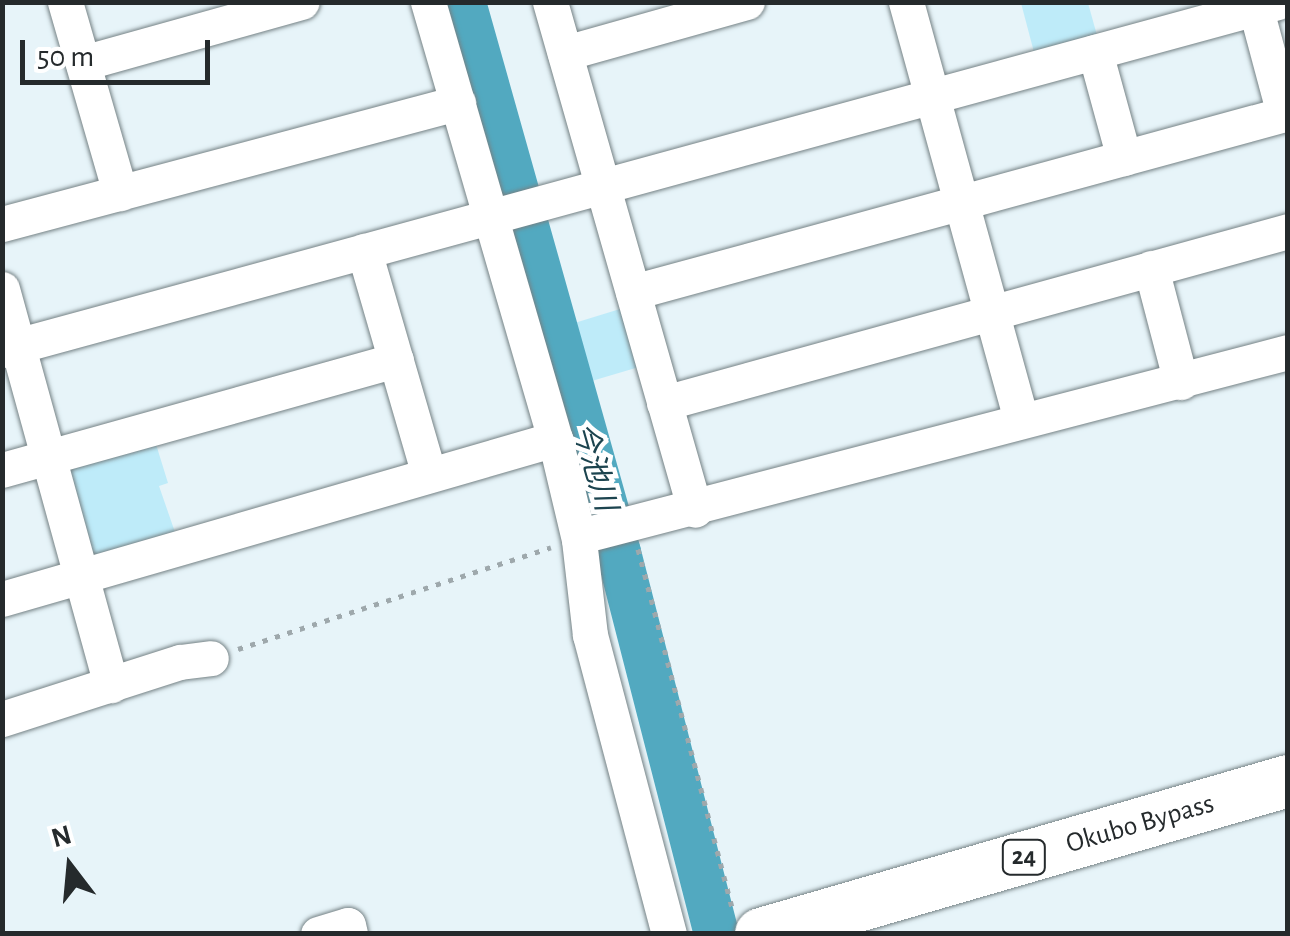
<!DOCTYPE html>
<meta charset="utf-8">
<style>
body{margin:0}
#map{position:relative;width:1290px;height:936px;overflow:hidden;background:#e7f4f9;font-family:"Alegreya Sans","Noto Sans JP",sans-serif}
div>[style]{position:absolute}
.green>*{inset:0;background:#beebf9}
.river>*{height:45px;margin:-22.5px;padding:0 22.5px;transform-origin:22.5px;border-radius:22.5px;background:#52a9c0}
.path>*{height:5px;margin-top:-2.5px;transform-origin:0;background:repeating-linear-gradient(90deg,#9ea8ac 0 5px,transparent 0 13px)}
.roads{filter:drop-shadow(0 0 2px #758285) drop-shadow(0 0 2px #758285)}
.minor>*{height:35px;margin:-17.5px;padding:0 17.5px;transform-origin:17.5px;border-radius:17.5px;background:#fff}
.highway>*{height:52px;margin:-26px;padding:0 26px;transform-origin:26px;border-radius:26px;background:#fff}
span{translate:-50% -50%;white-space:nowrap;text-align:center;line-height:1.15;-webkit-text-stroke:9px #fff;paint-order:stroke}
.shield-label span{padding:2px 8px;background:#fff;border:2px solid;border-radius:8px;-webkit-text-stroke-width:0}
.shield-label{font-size:25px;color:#252a2c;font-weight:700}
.street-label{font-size:28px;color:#252a2c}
.water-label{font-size:30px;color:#1c444f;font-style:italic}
.frame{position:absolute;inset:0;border:5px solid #252a2c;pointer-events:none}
.north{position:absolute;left:20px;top:816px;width:100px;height:100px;-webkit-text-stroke:8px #fff;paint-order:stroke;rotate:344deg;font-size:28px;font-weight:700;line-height:40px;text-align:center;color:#252a2c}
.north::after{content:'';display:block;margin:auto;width:35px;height:45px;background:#252a2c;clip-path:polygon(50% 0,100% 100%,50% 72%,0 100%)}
.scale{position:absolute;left:20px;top:40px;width:190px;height:45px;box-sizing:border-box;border:5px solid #252a2c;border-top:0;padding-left:12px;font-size:30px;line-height:35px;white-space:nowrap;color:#252a2c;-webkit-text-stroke:8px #fff;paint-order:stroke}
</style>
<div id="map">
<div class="green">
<i style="clip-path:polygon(1021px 3px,1088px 3px,1098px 39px,1035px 56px)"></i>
<i style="clip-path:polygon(633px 305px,649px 364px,585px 383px,568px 325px)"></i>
<i style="clip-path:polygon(155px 441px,168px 483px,159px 486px,177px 538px,98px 563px,88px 552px,65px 478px,76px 462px)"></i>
</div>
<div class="river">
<i style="left:463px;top:2px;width:571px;rotate:74.26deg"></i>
<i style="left:618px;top:552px;width:394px;rotate:75.6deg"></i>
</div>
<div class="path">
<i style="left:638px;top:549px;width:374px;rotate:75.3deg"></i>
<i style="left:238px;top:649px;width:329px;rotate:-18deg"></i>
</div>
<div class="roads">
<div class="minor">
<i style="left:65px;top:2px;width:199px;rotate:73.9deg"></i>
<i style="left:428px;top:2px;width:455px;rotate:73.8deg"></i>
<i style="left:555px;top:439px;width:104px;rotate:76.6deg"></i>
<i style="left:579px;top:540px;width:96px;rotate:83.4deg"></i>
<i style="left:590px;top:635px;width:309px;rotate:75.2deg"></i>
<i style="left:550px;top:2px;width:528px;rotate:74.07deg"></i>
<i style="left:906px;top:2px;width:434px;rotate:74.6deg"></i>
<i style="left:1254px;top:2px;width:116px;rotate:75deg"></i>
<i style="left:1095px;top:52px;width:110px;rotate:74.7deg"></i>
<i style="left:565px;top:53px;width:189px;rotate:-15.7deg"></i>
<i style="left:83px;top:63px;width:227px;rotate:-15.6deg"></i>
<i style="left:2px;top:224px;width:472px;rotate:-14.9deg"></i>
<i style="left:364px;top:251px;width:233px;rotate:73.8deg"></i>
<i style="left:1151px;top:268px;width:118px;rotate:75.3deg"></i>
<i style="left:2px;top:289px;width:411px;rotate:74.6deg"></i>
<i style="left:633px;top:292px;width:679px;rotate:-15.28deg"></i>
<i style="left:2px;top:350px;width:1323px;rotate:-15.26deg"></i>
<i style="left:664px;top:403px;width:647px;rotate:-15.41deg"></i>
<i style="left:2px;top:470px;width:409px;rotate:-15.6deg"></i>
<i style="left:596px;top:532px;width:715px;rotate:-14.58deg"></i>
<i style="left:2px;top:599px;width:576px;rotate:-16.14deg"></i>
<i style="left:2px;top:719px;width:187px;rotate:-17.8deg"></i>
<i style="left:180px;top:662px;width:31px;rotate:-7deg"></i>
<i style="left:318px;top:934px;width:31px;rotate:-17deg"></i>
<i style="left:348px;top:925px;width:9px;rotate:77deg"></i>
</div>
<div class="highway">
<i style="left:761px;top:934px;width:549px;rotate:-16.19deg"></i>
</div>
</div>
<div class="shield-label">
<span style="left:1024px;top:857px">24</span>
</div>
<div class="street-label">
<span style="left:1140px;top:824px;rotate:-16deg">Okubo Bypass</span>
</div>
<div class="water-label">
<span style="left:594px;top:467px;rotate:74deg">今池川</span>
</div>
<div class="frame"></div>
<div class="north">N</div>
<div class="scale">50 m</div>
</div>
